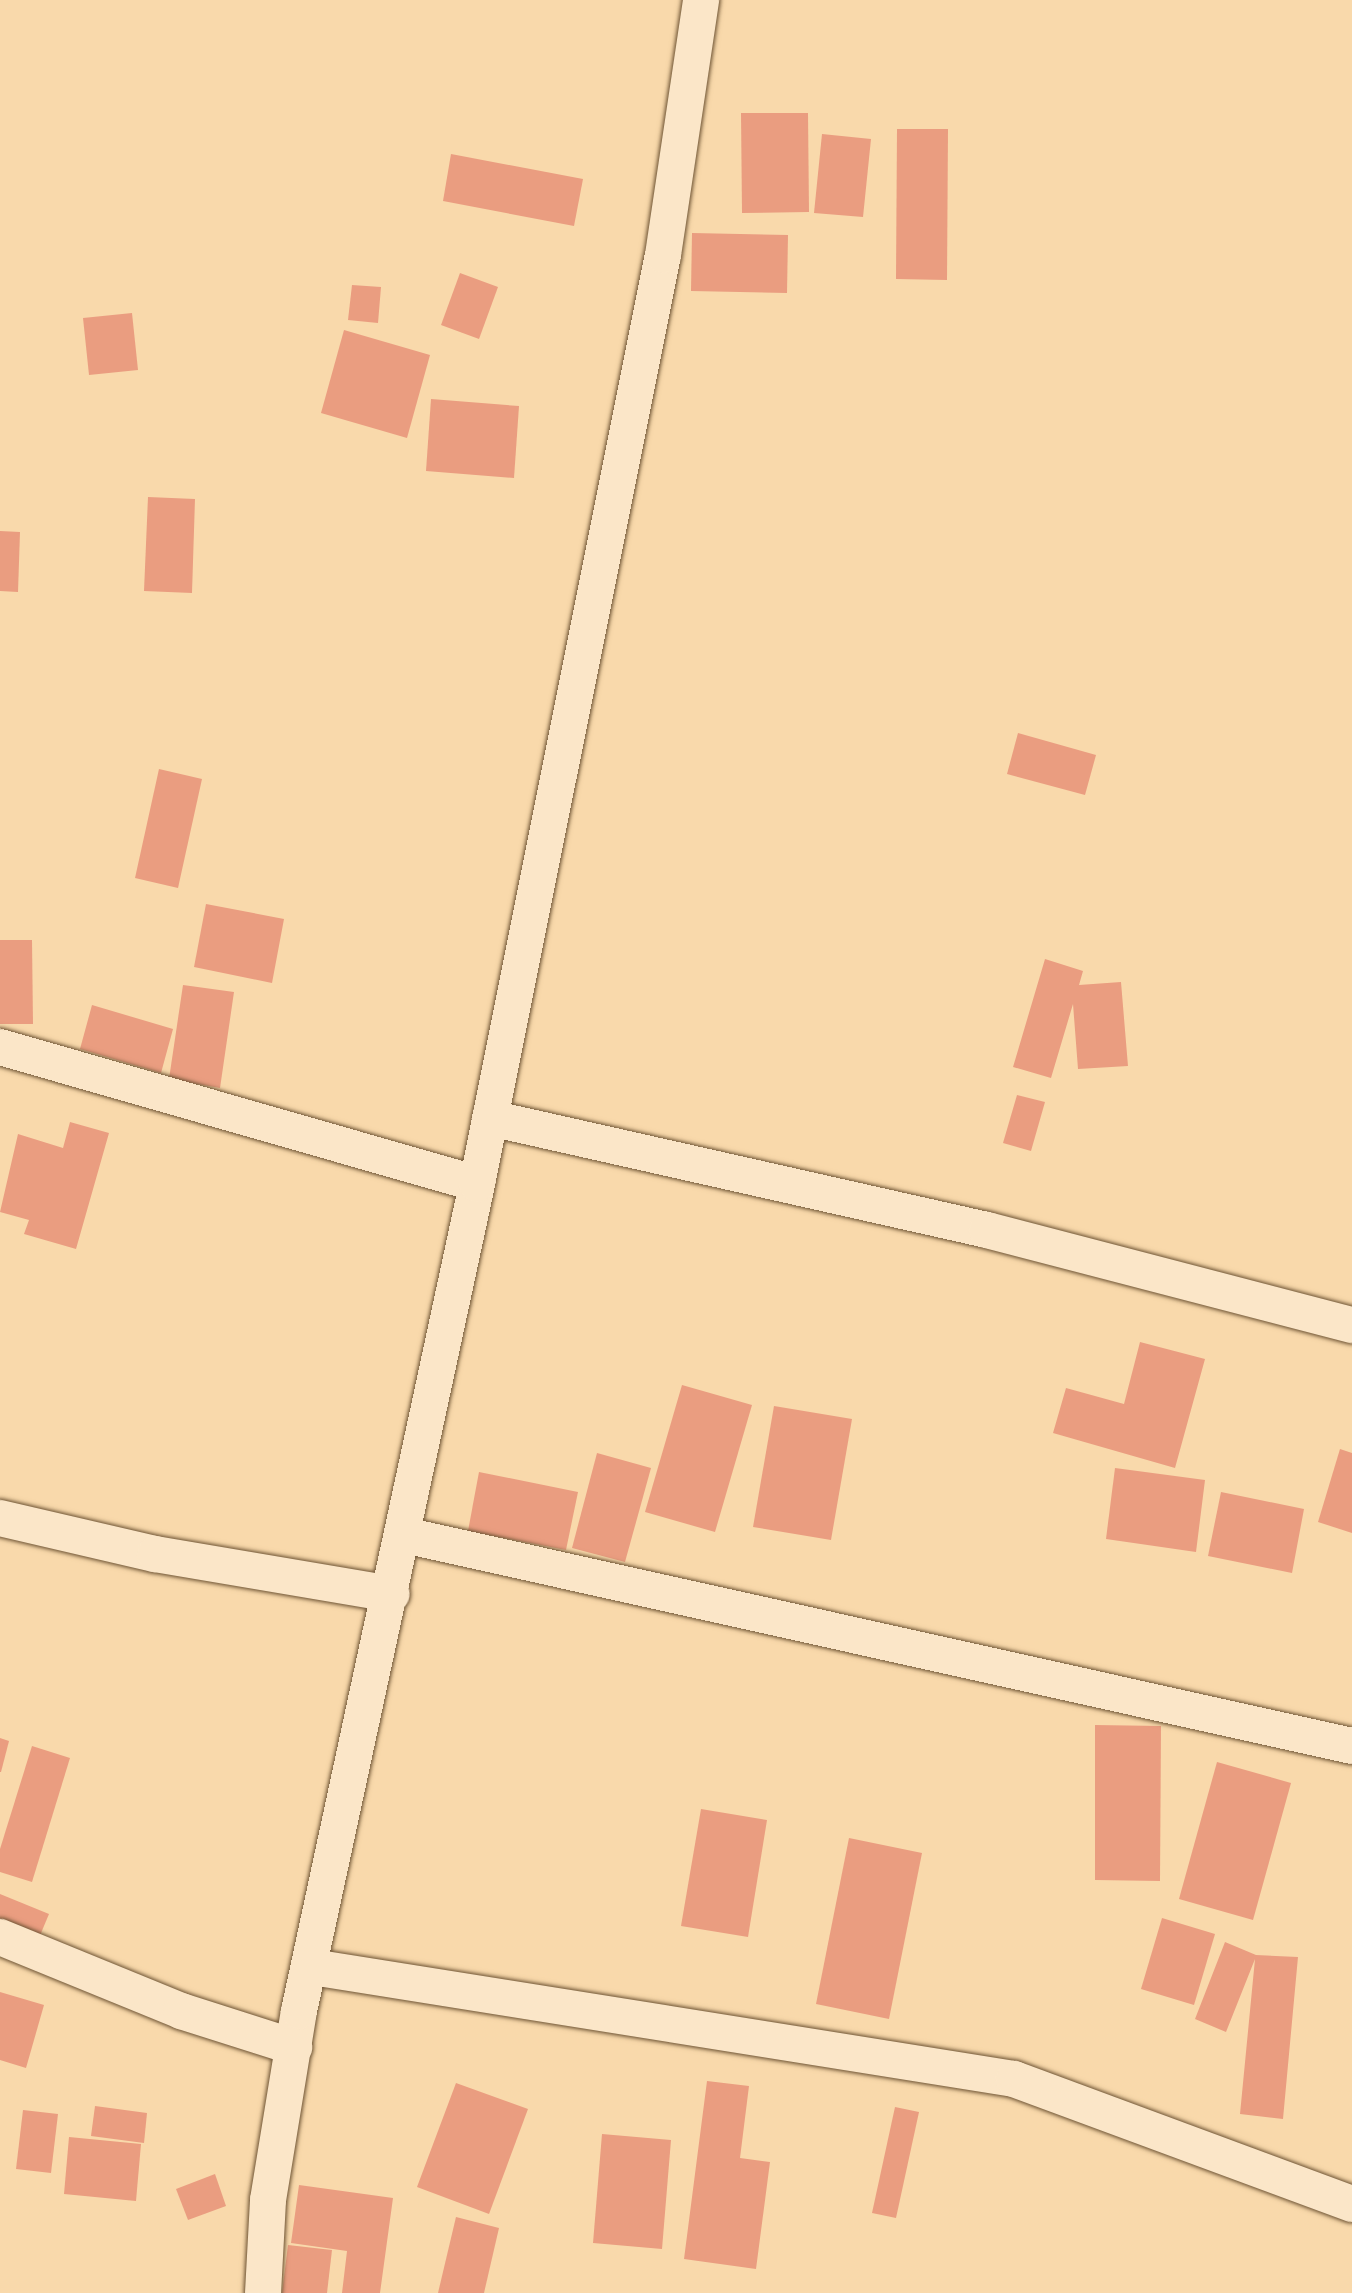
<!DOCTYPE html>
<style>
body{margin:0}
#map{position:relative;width:1352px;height:2293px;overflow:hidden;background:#f9d9ab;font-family:"IM FELL English",serif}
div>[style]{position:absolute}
.building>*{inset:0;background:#ea9d80}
.roads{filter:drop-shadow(0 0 2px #6e5434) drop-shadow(0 0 2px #6e5434)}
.street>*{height:36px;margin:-18px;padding:0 18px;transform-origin:18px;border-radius:18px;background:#fbe6c8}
span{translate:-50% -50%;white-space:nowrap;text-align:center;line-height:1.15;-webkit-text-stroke:7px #fbe6c8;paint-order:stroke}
</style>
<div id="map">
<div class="building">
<i style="clip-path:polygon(741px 113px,808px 113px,809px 212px,742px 213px)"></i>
<i style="clip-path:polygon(897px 129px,948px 129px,947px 280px,896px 279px)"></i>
<i style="clip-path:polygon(822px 134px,871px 139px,863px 217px,814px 213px)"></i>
<i style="clip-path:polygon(451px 154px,583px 179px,574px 226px,443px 201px)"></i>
<i style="clip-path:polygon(692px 233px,788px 235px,787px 293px,691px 291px)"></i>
<i style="clip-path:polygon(460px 273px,498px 287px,479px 339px,441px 325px)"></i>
<i style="clip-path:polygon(352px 285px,381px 287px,378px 323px,348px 320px)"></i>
<i style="clip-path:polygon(132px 313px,138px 370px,89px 375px,83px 318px)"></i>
<i style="clip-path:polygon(344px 330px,430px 355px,407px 438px,321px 413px)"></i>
<i style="clip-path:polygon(431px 399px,519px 406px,514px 478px,426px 471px)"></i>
<i style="clip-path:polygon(148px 497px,195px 499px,192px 593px,144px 591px)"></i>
<i style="clip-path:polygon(0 531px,20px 532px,18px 592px,0 591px)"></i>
<i style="clip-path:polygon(1018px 733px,1096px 755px,1085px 795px,1007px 774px)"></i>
<i style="clip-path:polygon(159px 769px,202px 779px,178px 888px,135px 878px)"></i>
<i style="clip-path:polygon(206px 904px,284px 919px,272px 983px,194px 967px)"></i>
<i style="clip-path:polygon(0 940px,32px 940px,33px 1024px,0 1024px)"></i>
<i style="clip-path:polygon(1045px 959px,1083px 971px,1079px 985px,1121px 982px,1128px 1066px,1078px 1069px,1073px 1004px,1051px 1078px,1013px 1067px)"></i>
<i style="clip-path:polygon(183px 985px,234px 992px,220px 1088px,169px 1079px)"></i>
<i style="clip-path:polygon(92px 1005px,173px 1029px,161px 1073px,80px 1049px)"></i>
<i style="clip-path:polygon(1017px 1095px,1045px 1102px,1031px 1151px,1003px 1143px)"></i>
<i style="clip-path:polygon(70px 1122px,109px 1133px,76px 1249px,24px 1234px,29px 1220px,0 1212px,18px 1134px,63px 1148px)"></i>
<i style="clip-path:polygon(1140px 1342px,1205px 1359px,1175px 1468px,1053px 1433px,1066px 1388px,1124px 1404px)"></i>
<i style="clip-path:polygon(682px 1385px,752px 1405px,715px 1532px,645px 1512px)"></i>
<i style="clip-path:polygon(774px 1406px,852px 1419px,831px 1540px,753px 1527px)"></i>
<i style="clip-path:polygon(1340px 1449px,1352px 1453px,1352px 1533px,1318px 1522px)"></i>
<i style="clip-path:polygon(597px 1453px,651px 1468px,625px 1562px,572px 1548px)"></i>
<i style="clip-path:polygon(1115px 1468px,1205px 1480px,1196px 1552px,1106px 1539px)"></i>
<i style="clip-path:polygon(479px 1472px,578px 1492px,566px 1550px,468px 1531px)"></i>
<i style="clip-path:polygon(1221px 1492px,1304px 1509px,1292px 1573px,1208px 1556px)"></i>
<i style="clip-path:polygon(1095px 1725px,1161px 1726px,1160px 1881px,1095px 1880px)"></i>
<i style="clip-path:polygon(0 1738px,9px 1741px,1px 1772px,0 1772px)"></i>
<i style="clip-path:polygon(32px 1746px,70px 1758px,32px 1882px,0 1872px,0 1849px)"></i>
<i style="clip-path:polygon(1217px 1762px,1291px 1783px,1253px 1920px,1179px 1899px)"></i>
<i style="clip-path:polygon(701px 1809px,767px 1820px,748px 1937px,681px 1926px)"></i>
<i style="clip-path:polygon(849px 1838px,922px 1853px,889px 2019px,816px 2004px)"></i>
<i style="clip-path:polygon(0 1894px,49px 1914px,36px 1945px,0 1931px)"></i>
<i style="clip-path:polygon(1162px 1918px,1215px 1934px,1194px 2005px,1141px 1989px)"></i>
<i style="clip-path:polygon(1225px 1942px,1256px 1955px,1298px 1957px,1283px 2119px,1240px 2114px,1255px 1959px,1226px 2032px,1195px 2019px)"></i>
<i style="clip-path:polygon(0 1992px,44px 2005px,26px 2068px,0 2060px)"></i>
<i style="clip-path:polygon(707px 2081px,749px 2086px,740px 2158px,770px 2162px,756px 2269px,684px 2259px)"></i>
<i style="clip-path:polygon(456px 2083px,528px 2109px,489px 2214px,417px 2187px)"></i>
<i style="clip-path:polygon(95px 2106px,147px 2113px,144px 2143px,91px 2136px)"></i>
<i style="clip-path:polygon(895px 2107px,919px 2112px,896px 2218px,872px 2213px)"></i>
<i style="clip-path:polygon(23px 2110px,58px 2114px,51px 2173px,16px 2169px)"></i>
<i style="clip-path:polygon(602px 2134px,671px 2140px,662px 2249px,593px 2243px)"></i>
<i style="clip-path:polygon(69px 2137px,141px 2144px,136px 2201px,64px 2194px)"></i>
<i style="clip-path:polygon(215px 2174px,226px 2206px,188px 2220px,176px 2189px)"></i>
<i style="clip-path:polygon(299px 2185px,393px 2198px,380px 2293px,342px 2293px,347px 2251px,291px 2243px)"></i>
<i style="clip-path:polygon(456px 2217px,499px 2228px,484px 2293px,438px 2293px)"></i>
<i style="clip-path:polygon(288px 2245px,332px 2250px,327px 2293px,282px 2293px)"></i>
</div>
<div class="roads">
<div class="street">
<i style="left:0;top:1047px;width:496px;rotate:16deg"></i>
<i style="left:490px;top:1118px;width:509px;rotate:12.7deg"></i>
<i style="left:987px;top:1230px;width:377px;rotate:14.6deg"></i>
<i style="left:0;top:1518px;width:159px;rotate:13.1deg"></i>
<i style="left:155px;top:1554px;width:240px;rotate:9.6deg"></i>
<i style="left:404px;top:1535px;width:971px;rotate:12.55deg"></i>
<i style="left:0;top:1937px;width:196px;rotate:22.2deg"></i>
<i style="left:181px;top:2011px;width:119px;rotate:17.7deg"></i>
<i style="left:312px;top:1967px;width:711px;rotate:9.06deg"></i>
<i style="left:1014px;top:2079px;width:360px;rotate:20.3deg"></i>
<i style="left:263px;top:2293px;width:93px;rotate:-86.9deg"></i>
<i style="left:268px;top:2200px;width:192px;rotate:-80.7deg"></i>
<i style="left:299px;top:2011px;width:846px;rotate:-77.85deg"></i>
<i style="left:477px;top:1184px;width:947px;rotate:-78.68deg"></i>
<i style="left:663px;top:255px;width:258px;rotate:-81.5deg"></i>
</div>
</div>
</div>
